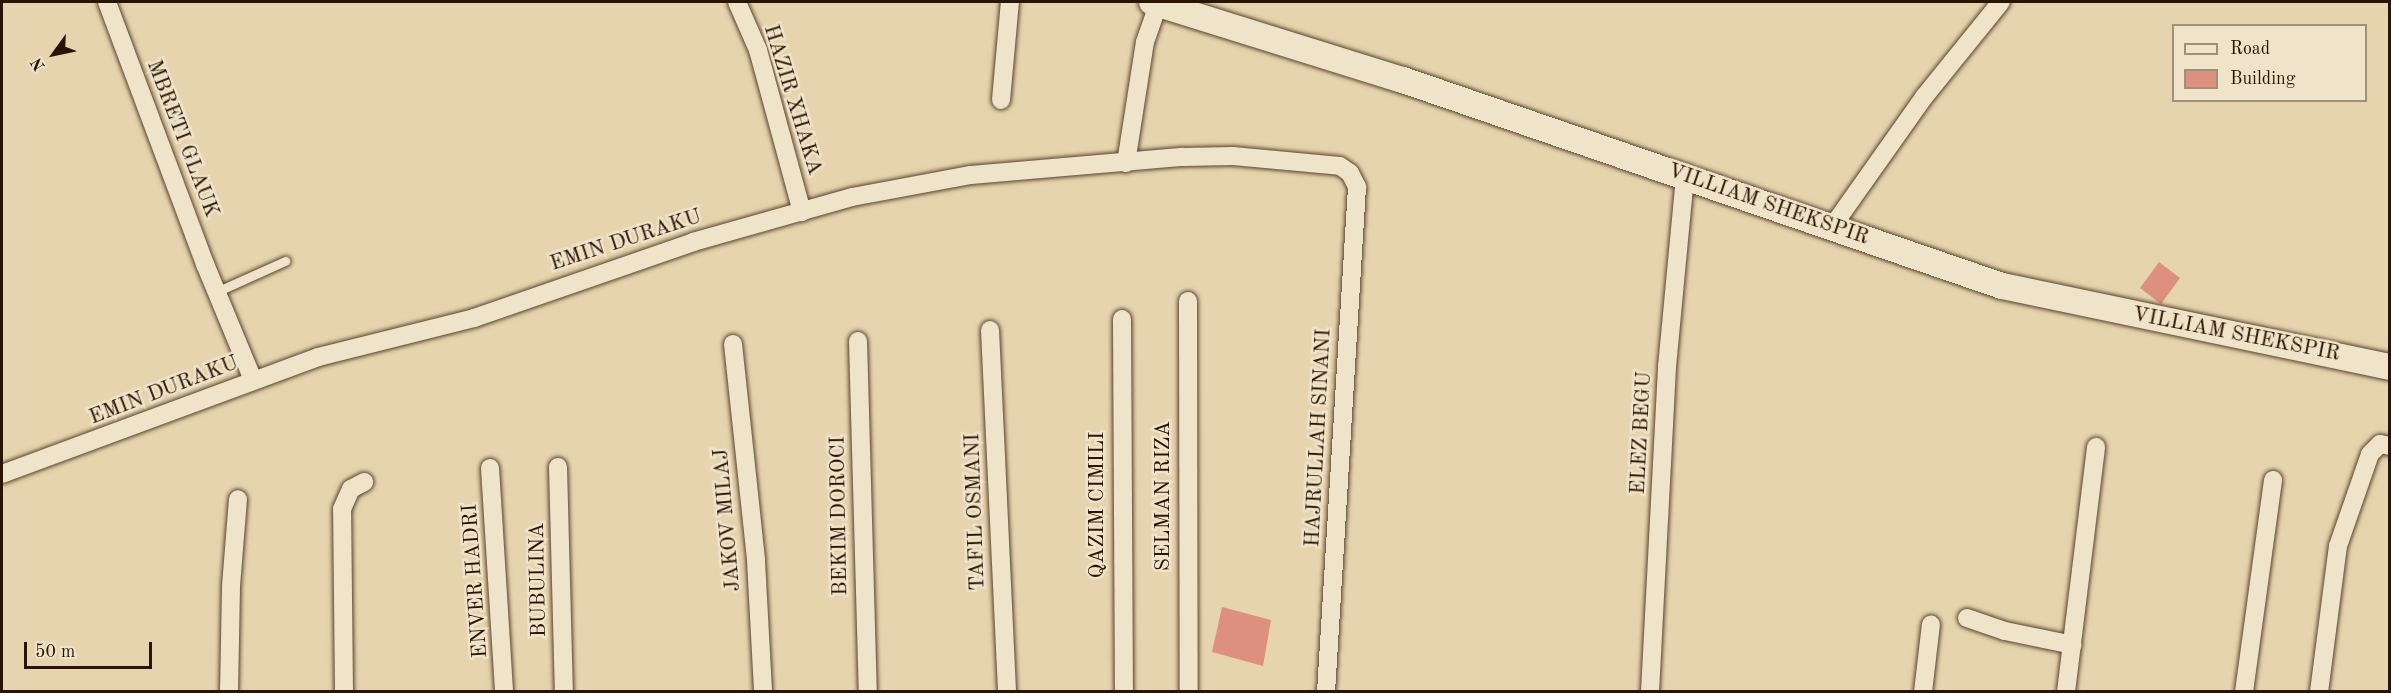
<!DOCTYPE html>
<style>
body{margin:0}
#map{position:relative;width:2391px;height:693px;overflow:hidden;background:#e6d4ae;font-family:"Old Standard TT",serif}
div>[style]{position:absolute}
.building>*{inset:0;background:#dd8f80}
.roads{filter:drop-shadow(0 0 2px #58442c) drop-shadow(0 0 2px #58442c)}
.lane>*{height:9px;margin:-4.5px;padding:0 4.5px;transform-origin:4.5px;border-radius:4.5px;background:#efe3ca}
.street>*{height:18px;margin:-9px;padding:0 9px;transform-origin:9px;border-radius:9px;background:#efe3ca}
.secondary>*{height:26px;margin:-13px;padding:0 13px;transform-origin:13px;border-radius:13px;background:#efe3ca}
span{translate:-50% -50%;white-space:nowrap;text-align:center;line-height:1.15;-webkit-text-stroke:5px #efe3ca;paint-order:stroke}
.street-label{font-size:21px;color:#291401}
.frame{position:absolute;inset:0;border:3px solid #291401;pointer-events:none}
.legend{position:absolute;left:2172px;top:24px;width:195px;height:78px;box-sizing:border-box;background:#efe3ca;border:2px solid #a0907a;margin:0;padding:8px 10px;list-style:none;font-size:18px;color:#291401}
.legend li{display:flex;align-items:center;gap:12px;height:30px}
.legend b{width:30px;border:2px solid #a0907a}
.north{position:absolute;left:24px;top:24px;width:60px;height:60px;-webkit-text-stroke:4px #efe3ca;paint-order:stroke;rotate:237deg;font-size:16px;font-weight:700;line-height:24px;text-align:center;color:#291401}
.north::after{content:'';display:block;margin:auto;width:21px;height:27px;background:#291401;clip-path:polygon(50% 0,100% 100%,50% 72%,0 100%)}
.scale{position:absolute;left:24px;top:642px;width:128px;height:27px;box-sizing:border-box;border:3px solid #291401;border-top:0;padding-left:8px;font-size:18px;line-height:21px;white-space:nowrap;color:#291401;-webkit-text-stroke:4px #efe3ca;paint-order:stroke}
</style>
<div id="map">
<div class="building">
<i style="clip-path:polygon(2159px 262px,2180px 278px,2161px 304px,2140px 288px)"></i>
<i style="clip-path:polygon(1222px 607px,1271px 620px,1263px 666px,1212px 652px)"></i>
</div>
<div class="roads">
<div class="lane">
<i style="left:216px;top:292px;width:76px;rotate:-24.2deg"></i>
</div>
<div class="street">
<i style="left:107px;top:2px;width:280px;rotate:69.5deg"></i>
<i style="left:205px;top:264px;width:126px;rotate:67.5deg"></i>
<i style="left:737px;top:2px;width:52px;rotate:66.4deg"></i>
<i style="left:758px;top:50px;width:168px;rotate:74.8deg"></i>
<i style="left:1001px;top:100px;width:98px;rotate:-84.8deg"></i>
<i style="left:1126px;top:163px;width:122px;rotate:-81.1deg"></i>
<i style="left:1145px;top:42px;width:42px;rotate:-70.7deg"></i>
<i style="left:1832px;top:227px;width:159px;rotate:-54.7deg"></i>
<i style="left:1924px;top:97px;width:122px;rotate:-51deg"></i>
<i style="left:1188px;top:301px;width:391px;rotate:89.9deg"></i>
<i style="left:1122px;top:319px;width:373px;rotate:89.7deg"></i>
<i style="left:990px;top:330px;width:362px;rotate:87.3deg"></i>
<i style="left:858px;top:341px;width:351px;rotate:88.4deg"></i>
<i style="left:733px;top:344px;width:218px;rotate:83.9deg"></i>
<i style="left:756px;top:561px;width:131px;rotate:86.9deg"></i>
<i style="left:558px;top:467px;width:225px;rotate:88.5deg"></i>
<i style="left:490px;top:468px;width:224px;rotate:86.4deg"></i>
<i style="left:2px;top:474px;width:337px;rotate:-20.3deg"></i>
<i style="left:318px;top:357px;width:161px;rotate:-14deg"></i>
<i style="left:474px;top:318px;width:232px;rotate:-19.1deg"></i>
<i style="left:693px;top:242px;width:165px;rotate:-15.8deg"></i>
<i style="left:852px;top:197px;width:121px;rotate:-10.5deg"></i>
<i style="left:971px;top:175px;width:213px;rotate:-4.9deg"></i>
<i style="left:1183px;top:157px;width:50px;rotate:-1.1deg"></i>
<i style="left:1233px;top:156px;width:107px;rotate:5.3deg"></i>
<i style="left:1340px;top:166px;width:12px;rotate:35deg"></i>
<i style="left:1350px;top:173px;width:16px;rotate:63deg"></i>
<i style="left:1357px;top:187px;width:506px;rotate:93.51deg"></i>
<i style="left:1967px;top:618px;width:40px;rotate:18.9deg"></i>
<i style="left:2005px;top:631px;width:69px;rotate:11.6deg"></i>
<i style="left:229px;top:692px;width:106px;rotate:-88.9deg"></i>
<i style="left:231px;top:586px;width:87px;rotate:-85.4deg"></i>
<i style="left:344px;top:692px;width:183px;rotate:-90.6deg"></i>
<i style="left:342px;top:509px;width:22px;rotate:-66deg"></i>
<i style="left:351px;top:489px;width:15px;rotate:-28deg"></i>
<i style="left:1650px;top:692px;width:325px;rotate:-87deg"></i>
<i style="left:1667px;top:367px;width:191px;rotate:-84.6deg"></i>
<i style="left:1923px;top:692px;width:68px;rotate:-83.3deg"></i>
<i style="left:2066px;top:692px;width:247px;rotate:-83deg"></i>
<i style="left:2244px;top:692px;width:214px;rotate:-82.2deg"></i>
<i style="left:2319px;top:692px;width:147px;rotate:-82.6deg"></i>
<i style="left:2338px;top:546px;width:97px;rotate:-70.8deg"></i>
<i style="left:2370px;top:454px;width:14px;rotate:-45deg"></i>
<i style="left:2380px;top:444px;width:10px;rotate:11deg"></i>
</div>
<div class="secondary">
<i style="left:1152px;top:2px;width:263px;rotate:17.3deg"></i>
<i style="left:1403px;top:80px;width:633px;rotate:18.98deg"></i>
<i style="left:2002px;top:286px;width:396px;rotate:11.8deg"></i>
</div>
</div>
<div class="street-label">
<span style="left:792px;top:100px;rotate:73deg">HAZIR XHAKA</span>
<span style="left:182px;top:139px;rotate:69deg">MBRETI GLAUK</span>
<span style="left:1768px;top:205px;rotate:19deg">VILLIAM SHEKSPIR</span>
<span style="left:626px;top:241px;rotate:-18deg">EMIN DURAKU</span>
<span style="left:2236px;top:335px;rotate:11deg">VILLIAM SHEKSPIR</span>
<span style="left:164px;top:391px;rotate:-21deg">EMIN DURAKU</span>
<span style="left:1642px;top:433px;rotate:-87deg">ELEZ BEGU</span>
<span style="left:1319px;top:438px;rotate:-87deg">HAJRULLAH SINANI</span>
<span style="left:1164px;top:496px;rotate:-90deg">SELMAN RIZA</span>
<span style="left:1098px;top:505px;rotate:-90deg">QAZIM CIMILI</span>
<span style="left:976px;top:512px;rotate:-92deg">TAFIL OSMANI</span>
<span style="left:840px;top:516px;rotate:-91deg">BEKIM DOROCI</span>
<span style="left:728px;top:520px;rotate:-95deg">JAKOV MILAJ</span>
<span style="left:539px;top:580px;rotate:-91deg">BUBULINA</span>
<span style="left:476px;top:581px;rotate:-94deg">ENVER HADRI</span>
</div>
<div class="frame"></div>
<ul class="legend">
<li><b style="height:8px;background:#efe3ca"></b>Road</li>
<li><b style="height:16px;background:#dd8f80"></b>Building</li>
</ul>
<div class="north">N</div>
<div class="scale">50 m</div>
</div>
